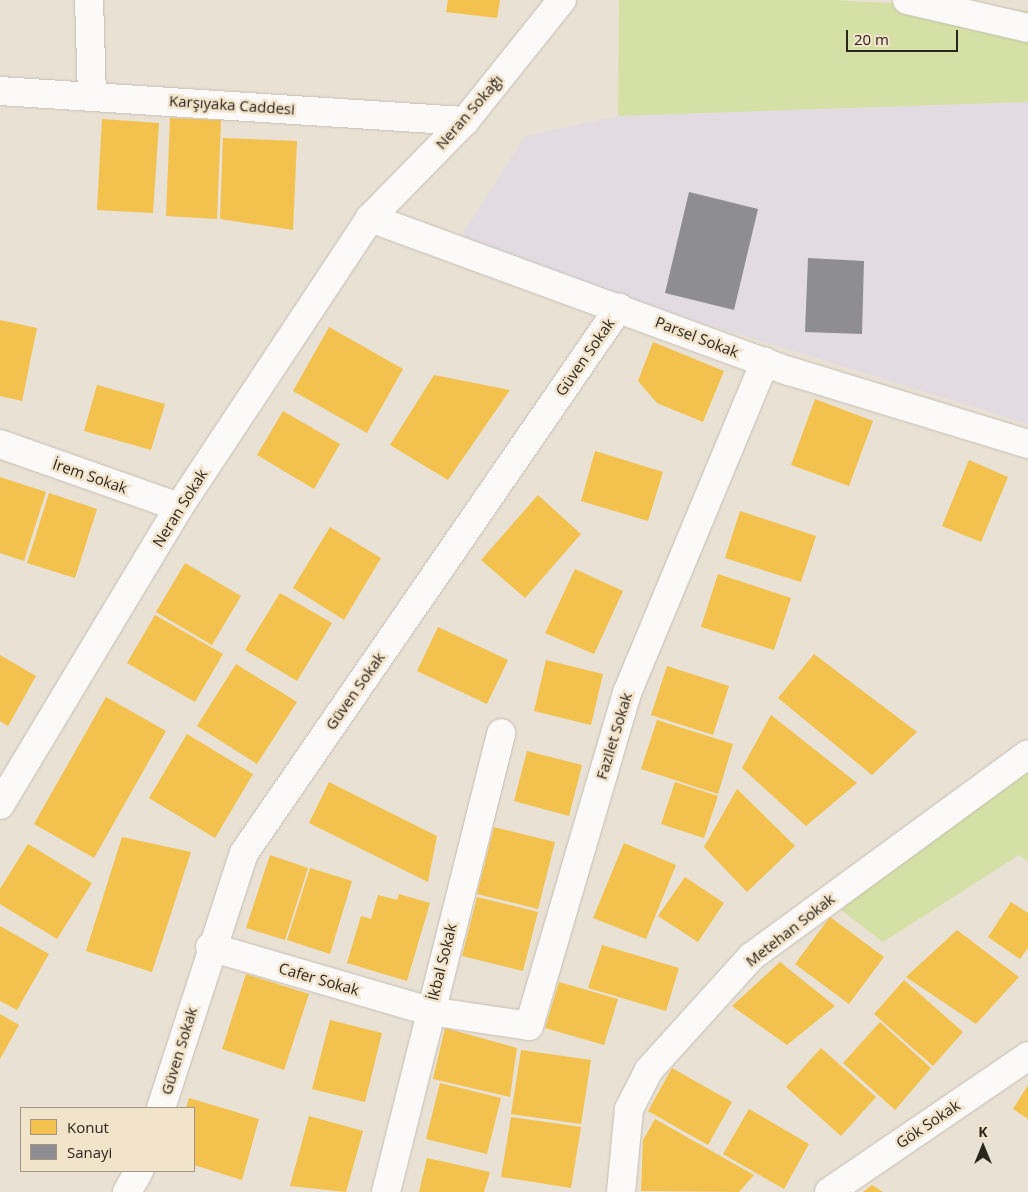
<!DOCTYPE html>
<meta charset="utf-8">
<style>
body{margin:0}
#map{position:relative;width:1028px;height:1192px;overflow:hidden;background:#e9e1d4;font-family:"Open Sans",sans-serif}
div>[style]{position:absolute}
.industrial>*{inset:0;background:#e2dce2}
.green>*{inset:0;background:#d4e0a5}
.homes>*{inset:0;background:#f2c14e}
.industry>*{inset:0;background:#8d8d92}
.roads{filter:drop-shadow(0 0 1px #c5beb4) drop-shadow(0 0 1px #c5beb4)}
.minor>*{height:28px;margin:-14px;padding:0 14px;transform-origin:14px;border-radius:14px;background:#fcfaf9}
span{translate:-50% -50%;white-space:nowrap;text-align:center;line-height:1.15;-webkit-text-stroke:5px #f2e3cb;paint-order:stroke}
.street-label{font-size:15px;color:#2b251d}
.legend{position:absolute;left:20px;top:1107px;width:175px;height:65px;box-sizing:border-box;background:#f2e3cb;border:1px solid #a29785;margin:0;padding:6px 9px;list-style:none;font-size:15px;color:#2b251d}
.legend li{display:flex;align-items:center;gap:10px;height:25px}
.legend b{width:25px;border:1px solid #a29785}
.north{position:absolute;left:958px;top:1122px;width:50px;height:50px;-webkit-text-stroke:4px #f2e3cb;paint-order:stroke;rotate:0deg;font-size:14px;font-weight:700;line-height:20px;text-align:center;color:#2b251d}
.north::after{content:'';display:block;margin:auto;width:18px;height:22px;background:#2b251d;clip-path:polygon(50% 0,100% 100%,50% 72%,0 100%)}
.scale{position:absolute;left:846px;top:30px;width:112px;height:22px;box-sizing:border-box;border:2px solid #2b251d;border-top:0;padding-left:6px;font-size:15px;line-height:18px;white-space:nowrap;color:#2b251d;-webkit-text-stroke:4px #f2e3cb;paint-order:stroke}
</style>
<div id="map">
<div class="industrial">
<i style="clip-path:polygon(1028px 102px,1028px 424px,455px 246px,525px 136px,618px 116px)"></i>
</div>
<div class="green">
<i style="clip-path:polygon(619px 0,834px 0,1028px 11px,1028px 102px,618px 116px)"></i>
<i style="clip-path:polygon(1028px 757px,1028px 862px,1019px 855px,883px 942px,841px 910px)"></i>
</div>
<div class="homes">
<i style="clip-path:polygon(448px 0,500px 0,497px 18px,446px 12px)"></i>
<i style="clip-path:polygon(170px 118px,221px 120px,217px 219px,166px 216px)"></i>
<i style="clip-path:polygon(102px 119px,159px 123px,153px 213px,97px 210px)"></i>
<i style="clip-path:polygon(223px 138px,297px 141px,293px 230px,220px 219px)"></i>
<i style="clip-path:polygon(0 320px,37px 328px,22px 401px,0 396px)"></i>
<i style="clip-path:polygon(329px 327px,403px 369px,367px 433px,293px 391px)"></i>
<i style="clip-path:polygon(653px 342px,724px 371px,703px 422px,657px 403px,638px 381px)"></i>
<i style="clip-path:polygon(434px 375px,510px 390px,448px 480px,390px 445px)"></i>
<i style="clip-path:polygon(97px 385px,165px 404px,151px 450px,84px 431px)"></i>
<i style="clip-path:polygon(815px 399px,873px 421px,849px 486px,791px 465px)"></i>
<i style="clip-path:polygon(283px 411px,340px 444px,314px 489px,257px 455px)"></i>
<i style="clip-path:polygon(595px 451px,663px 472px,648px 521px,581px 501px)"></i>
<i style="clip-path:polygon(969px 460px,1008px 477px,981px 542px,942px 526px)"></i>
<i style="clip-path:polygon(0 477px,46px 492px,24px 561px,0 553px)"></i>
<i style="clip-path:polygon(49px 493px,97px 509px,75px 578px,27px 563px)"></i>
<i style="clip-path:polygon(538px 495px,581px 534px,525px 598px,481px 560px)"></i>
<i style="clip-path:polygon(740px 511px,816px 536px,801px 582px,725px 558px)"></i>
<i style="clip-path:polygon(330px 527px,381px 558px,344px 620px,293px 588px)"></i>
<i style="clip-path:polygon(185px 563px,241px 596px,212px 645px,156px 612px)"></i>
<i style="clip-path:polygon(575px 569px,623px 591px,594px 654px,545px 633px)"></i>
<i style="clip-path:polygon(718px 574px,791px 598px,774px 650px,701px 627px)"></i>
<i style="clip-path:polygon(280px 593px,332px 623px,297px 681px,245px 650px)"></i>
<i style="clip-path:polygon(155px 615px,223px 654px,195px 702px,127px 663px)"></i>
<i style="clip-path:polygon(438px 627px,508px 660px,487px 704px,417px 671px)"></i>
<i style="clip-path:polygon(814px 654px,917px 732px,872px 775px,778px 698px)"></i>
<i style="clip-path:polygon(0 655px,36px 676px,8px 726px,0 721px)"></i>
<i style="clip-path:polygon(546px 660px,603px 674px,591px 725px,534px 711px)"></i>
<i style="clip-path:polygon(236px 664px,297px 702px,257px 764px,197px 726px)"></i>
<i style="clip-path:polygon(667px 666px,729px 686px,713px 735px,651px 715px)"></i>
<i style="clip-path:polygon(106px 697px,166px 731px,94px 858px,34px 824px)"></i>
<i style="clip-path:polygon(771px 715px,857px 783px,806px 826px,742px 768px)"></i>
<i style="clip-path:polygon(657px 720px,733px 744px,718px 794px,641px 769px)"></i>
<i style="clip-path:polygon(187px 734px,253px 774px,215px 838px,149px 798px)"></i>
<i style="clip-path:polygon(527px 751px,582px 765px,569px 816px,514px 801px)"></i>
<i style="clip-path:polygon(329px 782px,437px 836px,428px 882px,309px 823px)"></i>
<i style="clip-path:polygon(675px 782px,718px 796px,704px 838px,661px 824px)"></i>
<i style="clip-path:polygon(737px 789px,795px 846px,747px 892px,704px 847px)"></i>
<i style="clip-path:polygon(494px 827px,555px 842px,538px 909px,477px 894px)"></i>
<i style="clip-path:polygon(122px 837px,191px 852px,152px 972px,86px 951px)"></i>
<i style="clip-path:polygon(624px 843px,676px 865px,646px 939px,593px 918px)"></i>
<i style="clip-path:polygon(28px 844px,92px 883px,57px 939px,0 904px,0 889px)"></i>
<i style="clip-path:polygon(270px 855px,308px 868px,285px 940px,246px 928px)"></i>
<i style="clip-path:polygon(310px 868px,352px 881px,330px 954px,287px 940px)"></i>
<i style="clip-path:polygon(685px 877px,724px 903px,698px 942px,658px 916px)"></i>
<i style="clip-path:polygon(399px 894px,430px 903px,407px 981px,347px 963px,361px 916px,371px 919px,378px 895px,397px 900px)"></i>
<i style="clip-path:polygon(477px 897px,538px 912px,523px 971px,462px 956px)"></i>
<i style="clip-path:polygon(1011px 902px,1028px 913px,1028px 948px,1020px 959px,988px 937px)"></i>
<i style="clip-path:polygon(830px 917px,884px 957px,849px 1004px,795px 964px)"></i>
<i style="clip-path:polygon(0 926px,49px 954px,17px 1010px,0 1001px)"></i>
<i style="clip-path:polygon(957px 930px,1019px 977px,976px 1024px,906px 977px)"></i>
<i style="clip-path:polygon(602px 945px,679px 968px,666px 1011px,588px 988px)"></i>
<i style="clip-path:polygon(780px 962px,835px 1006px,787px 1045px,732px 1006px)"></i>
<i style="clip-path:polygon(246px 974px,309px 994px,284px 1070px,222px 1049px)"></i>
<i style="clip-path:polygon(904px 980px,963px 1032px,933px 1066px,874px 1014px)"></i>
<i style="clip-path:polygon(559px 982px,618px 999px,604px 1045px,545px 1028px)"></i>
<i style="clip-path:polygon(0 1014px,19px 1025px,0 1059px)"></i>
<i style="clip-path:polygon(330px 1020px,382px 1033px,365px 1102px,312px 1089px)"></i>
<i style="clip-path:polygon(880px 1022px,931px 1068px,895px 1110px,843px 1063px)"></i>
<i style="clip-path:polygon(445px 1028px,517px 1048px,510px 1097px,433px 1079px)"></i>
<i style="clip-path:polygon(821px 1048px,876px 1097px,841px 1136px,786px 1087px)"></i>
<i style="clip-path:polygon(521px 1050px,591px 1060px,581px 1124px,511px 1114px)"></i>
<i style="clip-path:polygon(672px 1068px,732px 1102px,708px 1145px,648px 1111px)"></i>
<i style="clip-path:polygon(440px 1083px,501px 1098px,487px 1154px,426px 1139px)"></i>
<i style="clip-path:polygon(1028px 1085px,1028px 1119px,1013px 1109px)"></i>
<i style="clip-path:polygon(189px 1098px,259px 1119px,242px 1180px,194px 1165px,194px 1108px,186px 1108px)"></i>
<i style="clip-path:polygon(749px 1109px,809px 1144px,784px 1189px,723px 1154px)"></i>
<i style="clip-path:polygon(309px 1116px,363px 1131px,346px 1192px,290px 1186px)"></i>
<i style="clip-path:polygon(511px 1117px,581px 1127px,571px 1188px,501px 1177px)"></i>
<i style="clip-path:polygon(655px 1119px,754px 1175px,739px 1192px,641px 1191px,643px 1140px)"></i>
<i style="clip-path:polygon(427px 1158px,490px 1172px,484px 1192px,419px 1192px)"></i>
<i style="clip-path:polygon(872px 1185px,883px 1192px,863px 1192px)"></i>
</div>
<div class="industry">
<i style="clip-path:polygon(689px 192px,758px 209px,734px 310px,665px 293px)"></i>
<i style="clip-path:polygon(808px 258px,864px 261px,862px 334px,805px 332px)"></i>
</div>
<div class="roads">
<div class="minor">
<i style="left:89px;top:0;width:96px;rotate:88.2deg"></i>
<i style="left:907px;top:0;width:124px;rotate:13deg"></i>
<i style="left:0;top:91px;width:466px;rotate:3.7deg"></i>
<i style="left:370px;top:218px;width:446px;rotate:20.1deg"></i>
<i style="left:789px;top:371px;width:250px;rotate:17deg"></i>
<i style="left:0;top:444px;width:190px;rotate:19.4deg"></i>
<i style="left:0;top:805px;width:348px;rotate:-59deg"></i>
<i style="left:179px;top:507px;width:346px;rotate:-56.5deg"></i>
<i style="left:370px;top:218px;width:136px;rotate:-45.6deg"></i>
<i style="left:465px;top:121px;width:155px;rotate:-51.3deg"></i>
<i style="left:210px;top:947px;width:228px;rotate:16.3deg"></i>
<i style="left:429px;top:1011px;width:101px;rotate:8.5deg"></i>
<i style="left:529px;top:1026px;width:347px;rotate:-73.6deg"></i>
<i style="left:627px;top:693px;width:359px;rotate:-67.4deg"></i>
<i style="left:161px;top:1108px;width:268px;rotate:-72deg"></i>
<i style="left:244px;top:853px;width:662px;rotate:-55.47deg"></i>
<i style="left:127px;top:1192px;width:24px;rotate:-60deg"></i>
<i style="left:386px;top:1192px;width:473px;rotate:-75.9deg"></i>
<i style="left:621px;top:1192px;width:83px;rotate:-84.5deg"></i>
<i style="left:629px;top:1109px;width:44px;rotate:-62.9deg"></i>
<i style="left:649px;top:1070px;width:152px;rotate:-47.9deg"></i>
<i style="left:751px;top:957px;width:343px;rotate:-36.2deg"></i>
<i style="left:829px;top:1192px;width:241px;rotate:-34.3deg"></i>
</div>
</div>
<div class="street-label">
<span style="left:232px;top:105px;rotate:4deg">Karşıyaka Caddesi</span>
<span style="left:469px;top:112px;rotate:-49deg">Neran Sokağı</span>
<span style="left:697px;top:337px;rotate:21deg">Parsel Sokak</span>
<span style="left:585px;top:357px;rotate:-55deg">Güven Sokak</span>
<span style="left:90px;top:476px;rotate:19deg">İrem Sokak</span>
<span style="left:180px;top:508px;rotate:-58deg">Neran Sokak</span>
<span style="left:355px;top:691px;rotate:-55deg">Güven Sokak</span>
<span style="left:614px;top:736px;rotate:-73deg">Fazilet Sokak</span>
<span style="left:790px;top:930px;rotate:-38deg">Metehan Sokak</span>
<span style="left:442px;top:962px;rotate:-76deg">İkbal Sokak</span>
<span style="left:319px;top:979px;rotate:16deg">Cafer Sokak</span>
<span style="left:179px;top:1051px;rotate:-73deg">Güven Sokak</span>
<span style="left:928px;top:1124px;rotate:-34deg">Gök Sokak</span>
</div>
<ul class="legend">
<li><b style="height:14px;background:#f2c14e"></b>Konut</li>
<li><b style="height:14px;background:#8d8d92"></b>Sanayi</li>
</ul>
<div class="north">K</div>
<div class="scale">20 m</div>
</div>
